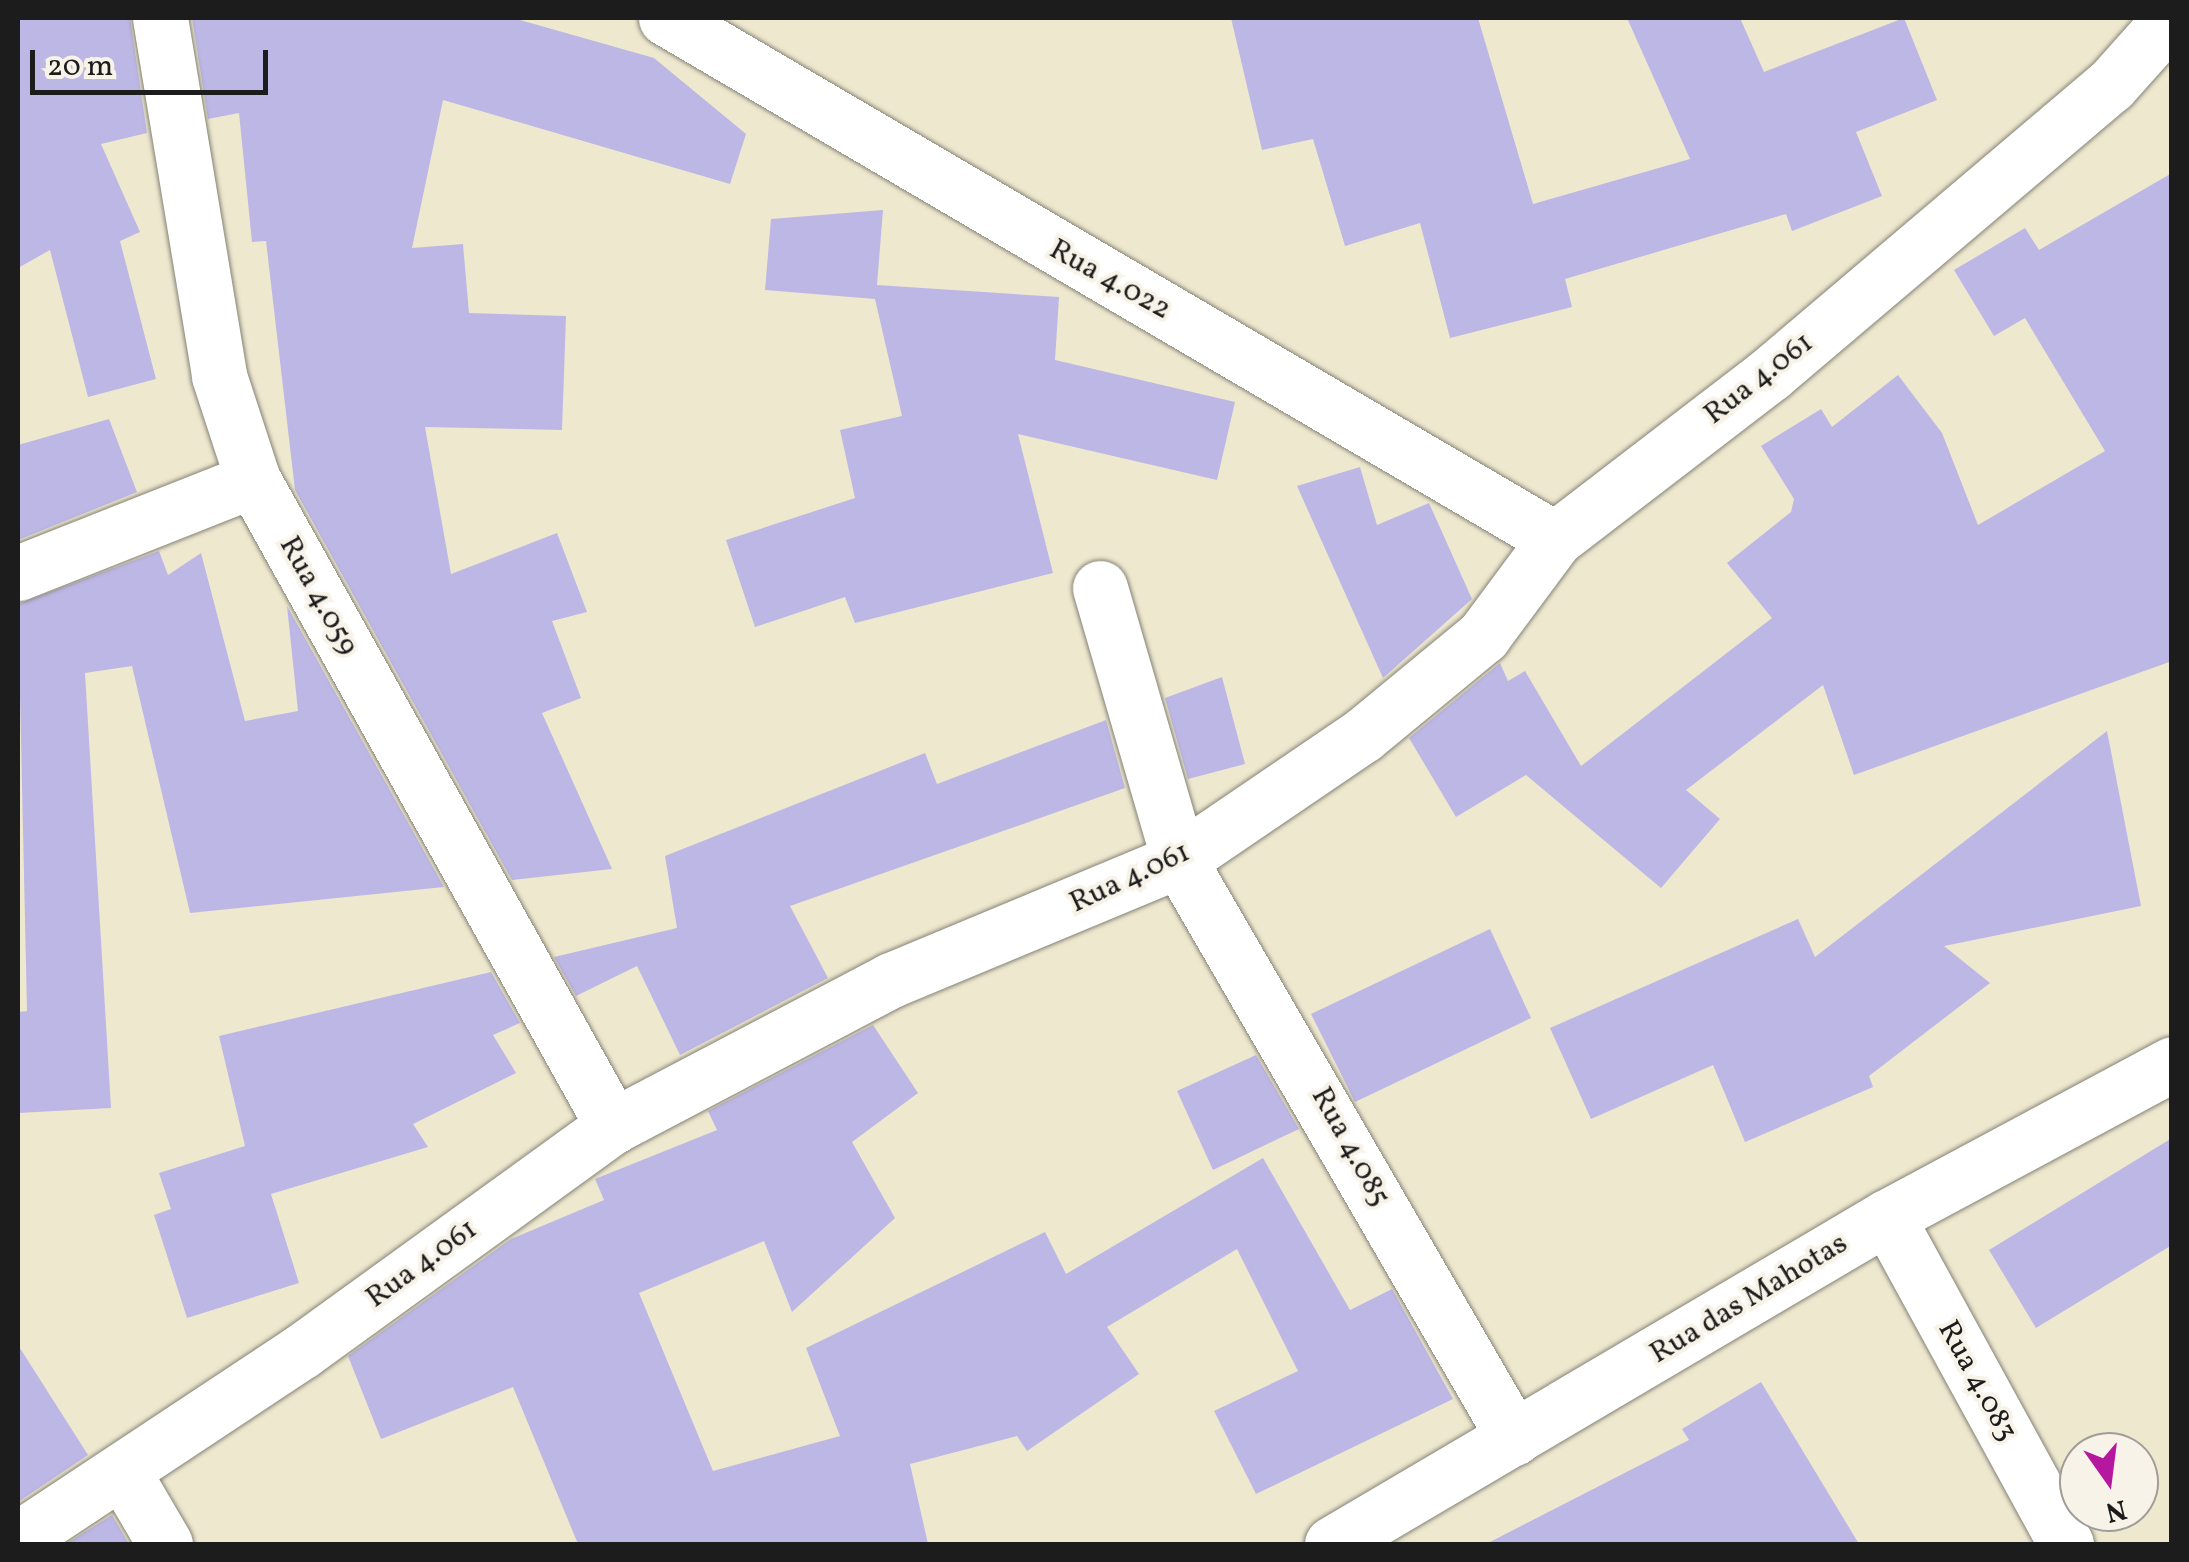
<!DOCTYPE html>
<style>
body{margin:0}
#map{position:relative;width:2189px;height:1562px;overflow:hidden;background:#eee8cf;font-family:Vollkorn,serif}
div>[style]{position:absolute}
.building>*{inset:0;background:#bdb7e6}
.roads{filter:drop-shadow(0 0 2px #858276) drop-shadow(0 0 2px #858276)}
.minor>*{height:55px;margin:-27.5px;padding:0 27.5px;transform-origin:27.5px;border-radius:27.5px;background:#fff}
span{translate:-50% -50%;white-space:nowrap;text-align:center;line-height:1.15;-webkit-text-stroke:8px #f7f3e8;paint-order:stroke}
.street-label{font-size:30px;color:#1c1c1c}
.frame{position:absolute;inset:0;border:20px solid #1c1c1c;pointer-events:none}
.north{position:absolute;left:2059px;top:1432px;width:100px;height:100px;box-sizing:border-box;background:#f7f3e8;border:2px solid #9f9d96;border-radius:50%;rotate:166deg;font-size:28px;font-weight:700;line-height:40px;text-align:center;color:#1c1c1c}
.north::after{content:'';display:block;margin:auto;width:35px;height:45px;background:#b5179e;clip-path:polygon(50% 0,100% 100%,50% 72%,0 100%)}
.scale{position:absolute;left:30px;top:50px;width:238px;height:45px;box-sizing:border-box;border:5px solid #1c1c1c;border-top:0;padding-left:12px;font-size:30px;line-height:35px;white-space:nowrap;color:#1c1c1c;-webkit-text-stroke:8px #f7f3e8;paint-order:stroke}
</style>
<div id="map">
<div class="building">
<i style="clip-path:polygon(18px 18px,130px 18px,147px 133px,101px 144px,140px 232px,120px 241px,156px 379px,88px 397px,50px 250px,18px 268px)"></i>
<i style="clip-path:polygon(192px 18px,513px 18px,654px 58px,746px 134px,730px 184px,443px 100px,412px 248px,463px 244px,469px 313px,566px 316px,562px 430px,425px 427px,451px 574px,557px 533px,587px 612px,552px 621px,581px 698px,542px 713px,612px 869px,512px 880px,295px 490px,266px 241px,252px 242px,239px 113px,208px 119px)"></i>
<i style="clip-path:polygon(1231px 18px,1478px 18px,1533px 204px,1690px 159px,1627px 18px,1740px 18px,1764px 72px,1904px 18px,1937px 100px,1856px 132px,1882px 196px,1792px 231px,1786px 214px,1565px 279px,1572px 307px,1450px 338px,1420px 223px,1345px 246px,1313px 139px,1262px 150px)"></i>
<i style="clip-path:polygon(2172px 173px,2172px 661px,1854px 775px,1823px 685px,1686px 790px,1720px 819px,1661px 888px,1526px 775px,1456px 817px,1409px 738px,1500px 663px,1508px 681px,1525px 671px,1581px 766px,1772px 618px,1727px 563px,1791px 512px,1794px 499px,1761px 446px,1821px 409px,1832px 427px,1898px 375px,1942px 433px,1978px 525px,2105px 451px,2025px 318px,1994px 336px,1954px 270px,2025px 228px,2039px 250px)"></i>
<i style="clip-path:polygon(883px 210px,877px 285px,1059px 297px,1055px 360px,1235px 402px,1217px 480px,1018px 434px,1053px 573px,855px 623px,845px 597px,755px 627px,726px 540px,855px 498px,840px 430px,902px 416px,875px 299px,765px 290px,771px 219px)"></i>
<i style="clip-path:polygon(109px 419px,137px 492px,18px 540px,18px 445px)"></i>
<i style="clip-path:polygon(1360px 467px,1377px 525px,1429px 503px,1472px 599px,1383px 678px,1297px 486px)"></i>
<i style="clip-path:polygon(159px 551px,168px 575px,201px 553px,245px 721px,298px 711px,287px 606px,444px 887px,190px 913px,132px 666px,85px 673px,111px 1108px,18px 1113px,18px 1012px,27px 1011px,18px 604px)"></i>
<i style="clip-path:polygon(1222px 677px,1245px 764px,1188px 779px,1165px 698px)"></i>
<i style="clip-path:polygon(1106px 720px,1125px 788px,790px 906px,828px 978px,680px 1055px,637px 966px,576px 996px,554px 957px,677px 928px,665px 856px,925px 753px,937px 784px)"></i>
<i style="clip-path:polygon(2107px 731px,2141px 906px,1944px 946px,1990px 983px,1869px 1076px,1873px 1087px,1745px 1142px,1713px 1065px,1591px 1119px,1550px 1028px,1798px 919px,1815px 957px)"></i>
<i style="clip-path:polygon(1490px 929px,1531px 1018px,1355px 1102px,1311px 1014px)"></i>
<i style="clip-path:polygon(491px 972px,520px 1023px,493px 1035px,516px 1073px,413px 1124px,428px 1147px,271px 1194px,299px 1283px,187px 1318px,154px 1215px,171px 1209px,159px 1173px,245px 1146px,219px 1036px)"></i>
<i style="clip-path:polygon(873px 1025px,918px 1093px,852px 1142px,895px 1218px,792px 1312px,764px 1241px,639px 1293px,713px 1471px,840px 1436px,806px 1348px,1045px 1232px,1066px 1274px,1263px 1158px,1350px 1310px,1392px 1289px,1453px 1399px,1256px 1494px,1214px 1411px,1298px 1371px,1237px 1249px,1107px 1327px,1139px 1374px,1027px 1451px,1017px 1436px,910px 1464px,928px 1544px,578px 1544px,513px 1387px,381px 1439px,348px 1356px,511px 1239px,604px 1200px,595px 1179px,717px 1130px,708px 1111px)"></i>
<i style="clip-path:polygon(1256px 1055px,1299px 1129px,1213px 1170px,1177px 1091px)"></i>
<i style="clip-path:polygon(2172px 1138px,2172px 1245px,2036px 1328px,1989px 1250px)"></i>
<i style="clip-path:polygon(18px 1345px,88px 1455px,18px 1502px)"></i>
<i style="clip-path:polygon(1761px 1382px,1859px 1544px,1486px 1544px,1689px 1440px,1682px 1429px)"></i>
<i style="clip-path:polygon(112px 1515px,129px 1544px,66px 1544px)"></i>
</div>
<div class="roads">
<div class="minor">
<i style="left:160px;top:18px;width:363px;rotate:80.6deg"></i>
<i style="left:219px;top:376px;width:109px;rotate:71.9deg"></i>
<i style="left:253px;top:480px;width:740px;rotate:60.87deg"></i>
<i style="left:666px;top:18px;width:1030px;rotate:30.37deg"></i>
<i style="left:18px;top:573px;width:253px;rotate:-21.6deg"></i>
<i style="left:1100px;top:588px;width:283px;rotate:73.8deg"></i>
<i style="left:1179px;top:860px;width:668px;rotate:59.9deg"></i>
<i style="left:1887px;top:1217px;width:373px;rotate:61.3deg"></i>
<i style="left:124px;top:1474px;width:81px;rotate:59.6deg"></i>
<i style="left:18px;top:1539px;width:341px;rotate:-33.5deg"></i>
<i style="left:302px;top:1351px;width:384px;rotate:-35.9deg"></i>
<i style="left:613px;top:1126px;width:314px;rotate:-27.7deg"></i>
<i style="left:891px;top:980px;width:312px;rotate:-22.6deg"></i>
<i style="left:1179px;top:860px;width:222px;rotate:-34.2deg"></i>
<i style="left:1363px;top:735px;width:156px;rotate:-39.5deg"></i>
<i style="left:1483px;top:636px;width:121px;rotate:-53.4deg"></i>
<i style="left:1555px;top:539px;width:271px;rotate:-37.5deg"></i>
<i style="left:1770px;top:374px;width:447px;rotate:-40.3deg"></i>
<i style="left:2111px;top:85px;width:90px;rotate:-48.2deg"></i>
<i style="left:1332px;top:1544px;width:644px;rotate:-30.51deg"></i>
<i style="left:1887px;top:1217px;width:323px;rotate:-28.2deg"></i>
</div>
</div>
<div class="street-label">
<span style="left:1110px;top:280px;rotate:29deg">Rua 4.022</span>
<span style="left:1759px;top:379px;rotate:-38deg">Rua 4.061</span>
<span style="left:318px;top:596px;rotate:61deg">Rua 4.059</span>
<span style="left:1130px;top:878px;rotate:-25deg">Rua 4.061</span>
<span style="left:1350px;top:1147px;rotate:61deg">Rua 4.085</span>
<span style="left:422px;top:1264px;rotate:-36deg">Rua 4.061</span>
<span style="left:1749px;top:1299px;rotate:-31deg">Rua das Mahotas</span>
<span style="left:1977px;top:1381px;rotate:61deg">Rua 4.083</span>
</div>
<div class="frame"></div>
<div class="north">N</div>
<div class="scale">20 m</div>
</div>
